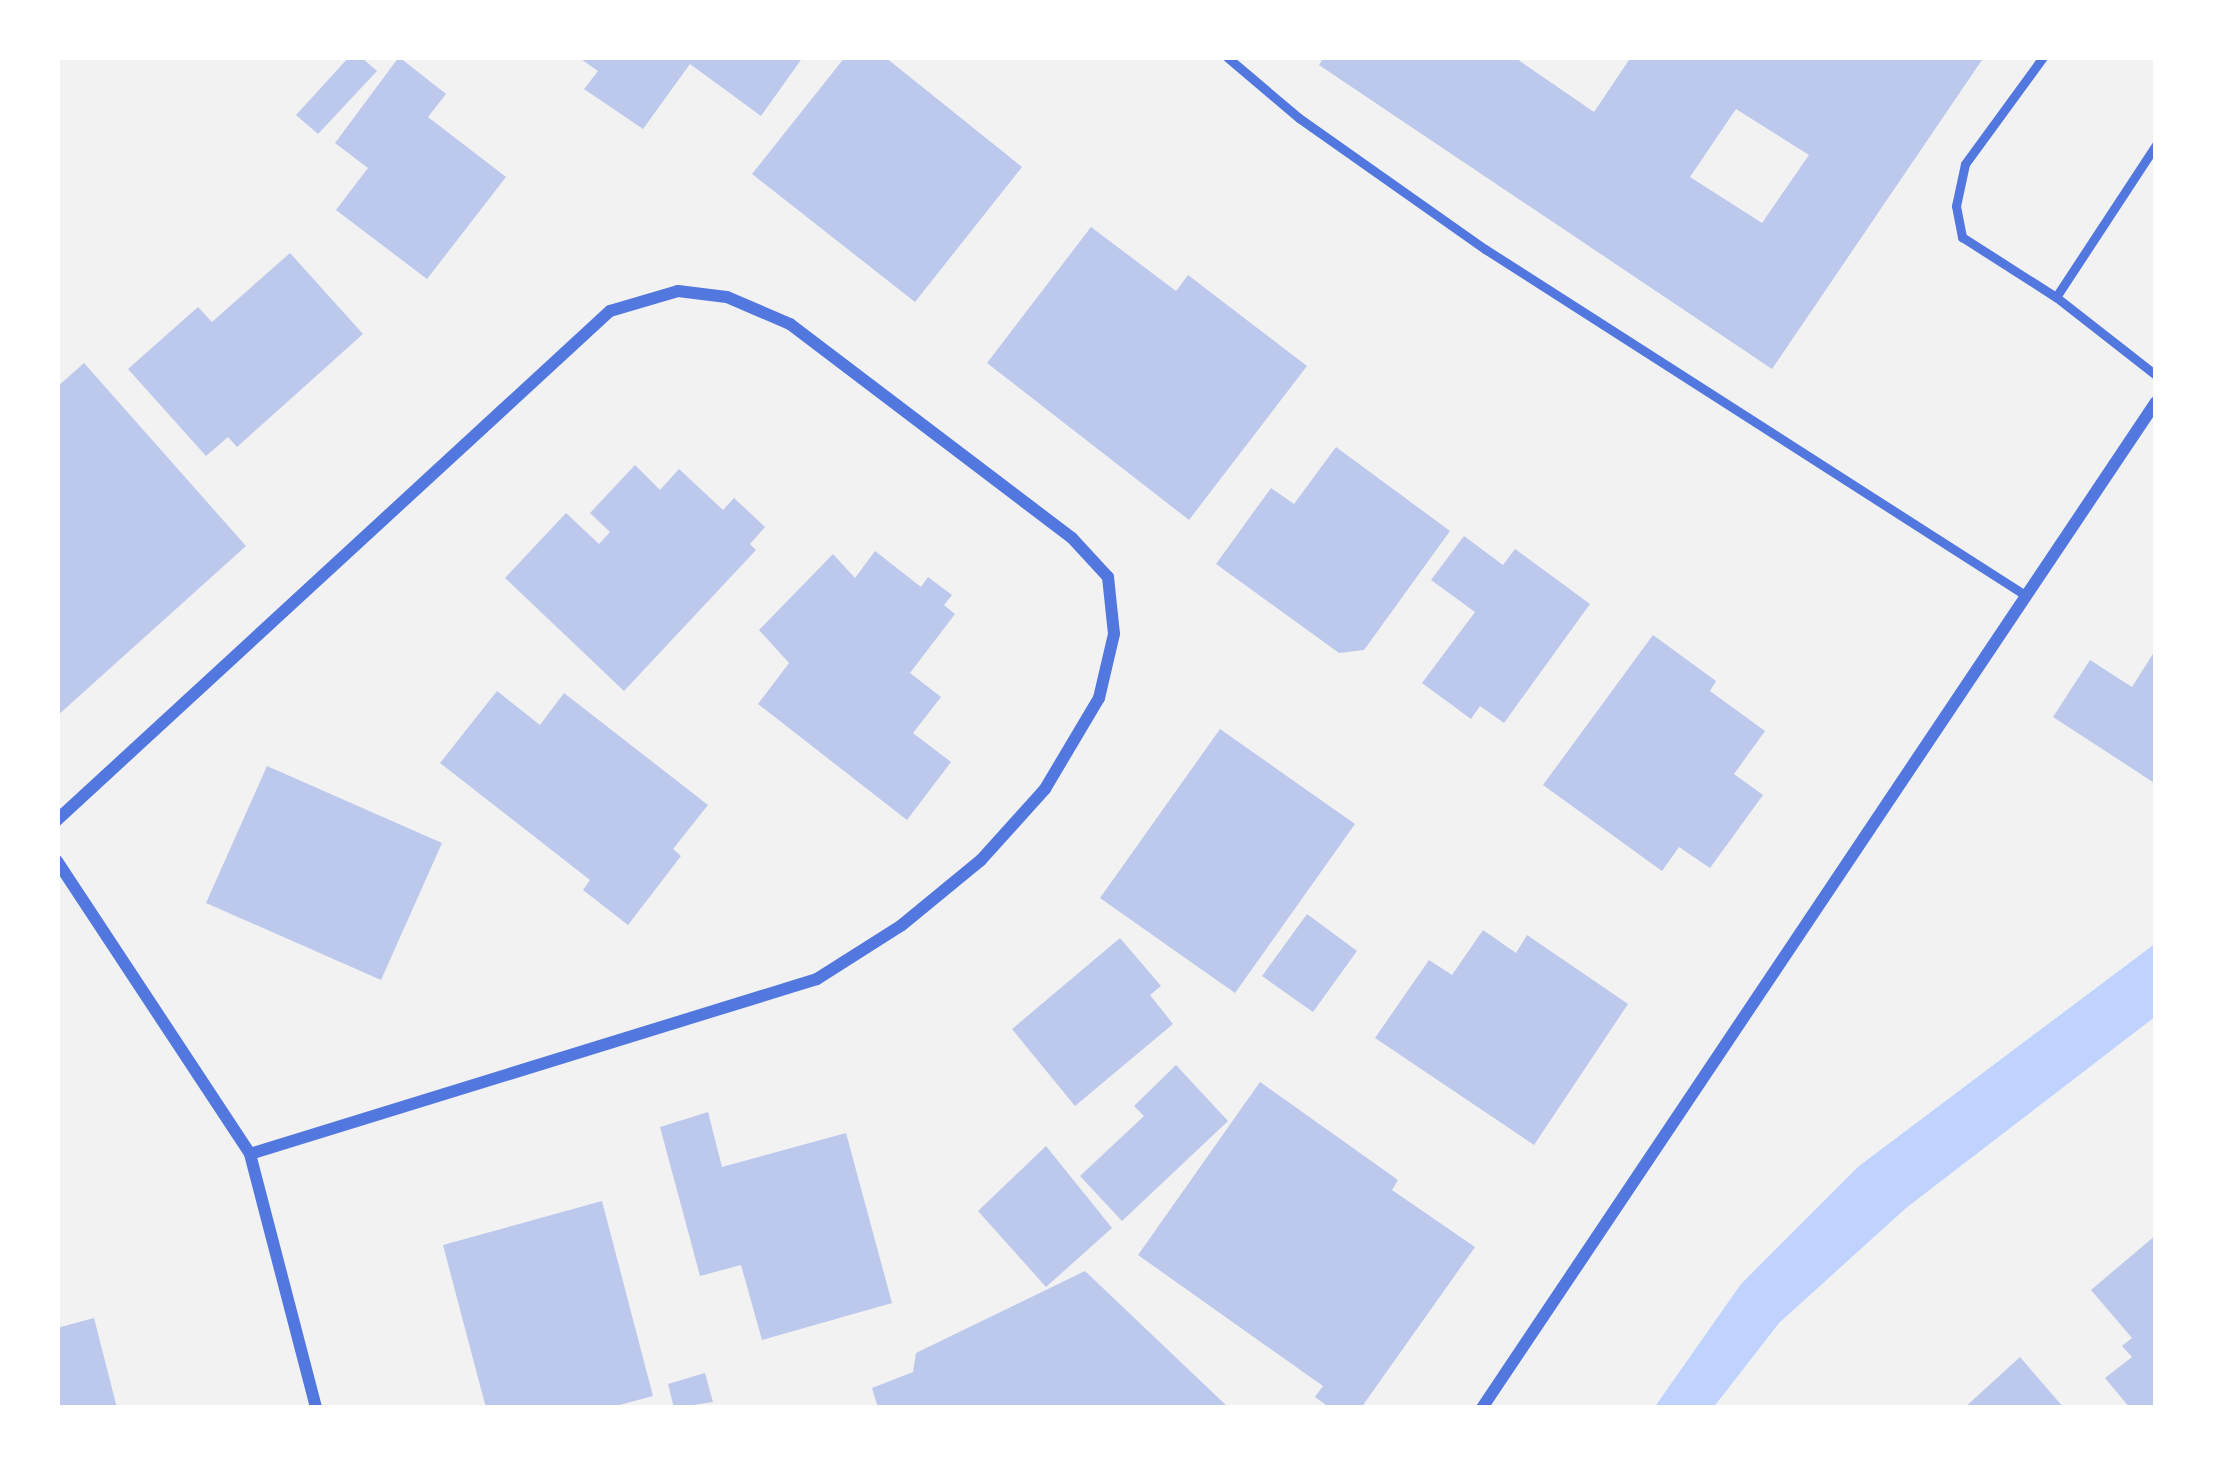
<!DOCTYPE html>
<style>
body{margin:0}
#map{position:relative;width:2213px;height:1465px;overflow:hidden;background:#f2f2f2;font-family:"Exo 2",sans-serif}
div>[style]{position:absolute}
.water>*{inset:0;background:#bfd3fe}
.building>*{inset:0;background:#bdc9ec}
.service>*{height:9px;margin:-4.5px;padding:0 4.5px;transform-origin:4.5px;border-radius:4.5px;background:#5277de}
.minor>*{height:12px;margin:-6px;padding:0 6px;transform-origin:6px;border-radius:6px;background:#5277de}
span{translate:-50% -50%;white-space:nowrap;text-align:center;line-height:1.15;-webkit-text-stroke:12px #fff;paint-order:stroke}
.frame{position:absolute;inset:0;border:60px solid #fff;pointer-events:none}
</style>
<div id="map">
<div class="water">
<i style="clip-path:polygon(2156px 943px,2156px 1016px,1906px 1208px,1779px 1323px,1713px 1408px,1654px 1408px,1741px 1284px,1859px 1166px)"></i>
</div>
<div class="building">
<i style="clip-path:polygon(349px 57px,361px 57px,377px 71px,318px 134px,296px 115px)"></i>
<i style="clip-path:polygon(399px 57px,446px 94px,428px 117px,506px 177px,427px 279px,336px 210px,368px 168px,335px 143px)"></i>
<i style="clip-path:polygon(578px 57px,803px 57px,761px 116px,690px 64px,643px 129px,584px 89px,598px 71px)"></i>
<i style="clip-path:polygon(845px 57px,885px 57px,1022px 167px,915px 302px,752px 174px)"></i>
<i style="clip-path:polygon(evenodd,1324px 57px,1514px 57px,1594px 112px,1631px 57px,1984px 57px,1772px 369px,1319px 65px,1324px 57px,1736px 109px,1809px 155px,1762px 223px,1690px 177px,1736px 109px)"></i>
<i style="clip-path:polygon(1091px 227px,1176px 291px,1188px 275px,1307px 366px,1189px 520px,987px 363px)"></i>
<i style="clip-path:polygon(290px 253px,363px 334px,237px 447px,228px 437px,206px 456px,128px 369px,198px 307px,212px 322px)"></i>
<i style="clip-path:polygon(84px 363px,246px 546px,57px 716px,57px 387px)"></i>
<i style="clip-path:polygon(1336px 447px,1450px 531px,1364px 650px,1339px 653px,1216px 564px,1271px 488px,1294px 504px)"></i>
<i style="clip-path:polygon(635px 465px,660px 490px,679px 469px,723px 510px,734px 498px,765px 527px,750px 544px,756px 550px,624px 691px,505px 578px,566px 513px,599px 544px,610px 532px,590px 513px)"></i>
<i style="clip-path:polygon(1464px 536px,1503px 565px,1515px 549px,1590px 604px,1504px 723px,1480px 706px,1471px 719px,1422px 683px,1475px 612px,1431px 580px)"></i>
<i style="clip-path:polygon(875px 551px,921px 587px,928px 577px,952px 595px,944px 605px,955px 614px,910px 673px,941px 697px,913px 733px,951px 762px,907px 820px,758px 704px,789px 663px,759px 630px,833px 554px,855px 578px)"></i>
<i style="clip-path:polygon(1653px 635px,1716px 681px,1710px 691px,1765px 731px,1734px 774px,1763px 795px,1710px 868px,1679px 847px,1662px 871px,1543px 785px)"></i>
<i style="clip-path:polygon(2156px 649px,2156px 784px,2053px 717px,2090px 660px,2132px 687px)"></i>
<i style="clip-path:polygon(497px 691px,540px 725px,564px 693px,708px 805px,673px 849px,681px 856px,628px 925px,583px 890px,590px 880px,440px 763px)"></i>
<i style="clip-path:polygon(1220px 729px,1355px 824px,1235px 993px,1100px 898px)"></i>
<i style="clip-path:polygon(267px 766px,442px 843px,381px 980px,206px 903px)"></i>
<i style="clip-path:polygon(1307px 914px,1357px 951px,1313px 1012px,1262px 976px)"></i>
<i style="clip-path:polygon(1483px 930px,1516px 953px,1527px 935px,1628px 1004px,1534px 1145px,1375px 1038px,1429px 960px,1452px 975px)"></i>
<i style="clip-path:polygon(1120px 938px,1161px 986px,1150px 995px,1173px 1024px,1075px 1106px,1012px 1029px)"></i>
<i style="clip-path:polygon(1176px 1065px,1228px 1121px,1122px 1221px,1080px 1176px,1144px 1116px,1134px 1106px)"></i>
<i style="clip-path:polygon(1260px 1082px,1398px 1180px,1392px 1190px,1475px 1247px,1361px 1408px,1330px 1408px,1315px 1397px,1323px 1386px,1138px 1255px)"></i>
<i style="clip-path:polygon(708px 1112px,722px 1167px,846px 1133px,892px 1303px,762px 1340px,741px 1265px,700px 1276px,660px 1127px)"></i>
<i style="clip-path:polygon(1046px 1146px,1112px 1228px,1046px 1287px,978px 1211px)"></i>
<i style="clip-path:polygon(602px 1201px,653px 1396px,608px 1408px,486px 1408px,443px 1245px)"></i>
<i style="clip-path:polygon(2156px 1235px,2156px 1408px,2130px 1408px,2105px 1378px,2132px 1357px,2122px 1346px,2132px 1338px,2091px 1290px)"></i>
<i style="clip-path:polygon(1085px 1271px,1229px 1408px,878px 1408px,872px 1388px,913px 1372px,916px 1353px)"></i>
<i style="clip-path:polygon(94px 1318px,117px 1408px,57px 1408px,57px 1328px)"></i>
<i style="clip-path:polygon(2020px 1357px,2064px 1408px,1964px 1408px)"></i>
<i style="clip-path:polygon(705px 1373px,713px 1402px,674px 1408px,668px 1384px)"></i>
</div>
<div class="service">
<i style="left:1227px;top:57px;width:94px;rotate:40.3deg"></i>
<i style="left:1299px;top:118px;width:228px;rotate:35.2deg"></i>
<i style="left:1485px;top:249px;width:641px;rotate:32.65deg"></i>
<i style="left:2043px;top:57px;width:132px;rotate:126.1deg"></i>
<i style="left:1965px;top:164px;width:43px;rotate:102.1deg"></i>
<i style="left:1956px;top:206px;width:32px;rotate:79deg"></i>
<i style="left:1962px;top:237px;width:112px;rotate:32.6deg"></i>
<i style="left:2056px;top:297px;width:127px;rotate:38deg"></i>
<i style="left:2056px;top:297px;width:182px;rotate:-56.7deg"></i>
</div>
<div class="minor">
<i style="left:57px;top:820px;width:752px;rotate:-42.63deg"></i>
<i style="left:610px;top:311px;width:71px;rotate:-16.4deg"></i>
<i style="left:678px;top:291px;width:49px;rotate:7deg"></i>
<i style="left:727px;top:297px;width:69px;rotate:23.2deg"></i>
<i style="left:790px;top:324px;width:354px;rotate:37.2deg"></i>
<i style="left:1072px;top:538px;width:53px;rotate:47.3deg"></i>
<i style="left:1108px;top:577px;width:57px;rotate:84deg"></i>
<i style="left:1114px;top:634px;width:66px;rotate:103.2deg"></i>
<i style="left:1099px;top:698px;width:106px;rotate:120.7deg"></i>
<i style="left:1045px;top:789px;width:96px;rotate:132deg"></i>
<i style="left:981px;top:860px;width:102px;rotate:140.6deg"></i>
<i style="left:902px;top:925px;width:101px;rotate:147.6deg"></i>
<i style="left:817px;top:979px;width:593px;rotate:162.85deg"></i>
<i style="left:57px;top:861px;width:351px;rotate:56.6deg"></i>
<i style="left:250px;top:1154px;width:262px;rotate:75.4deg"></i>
<i style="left:1482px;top:1408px;width:1211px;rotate:-56.18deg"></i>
</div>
<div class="frame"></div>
</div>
